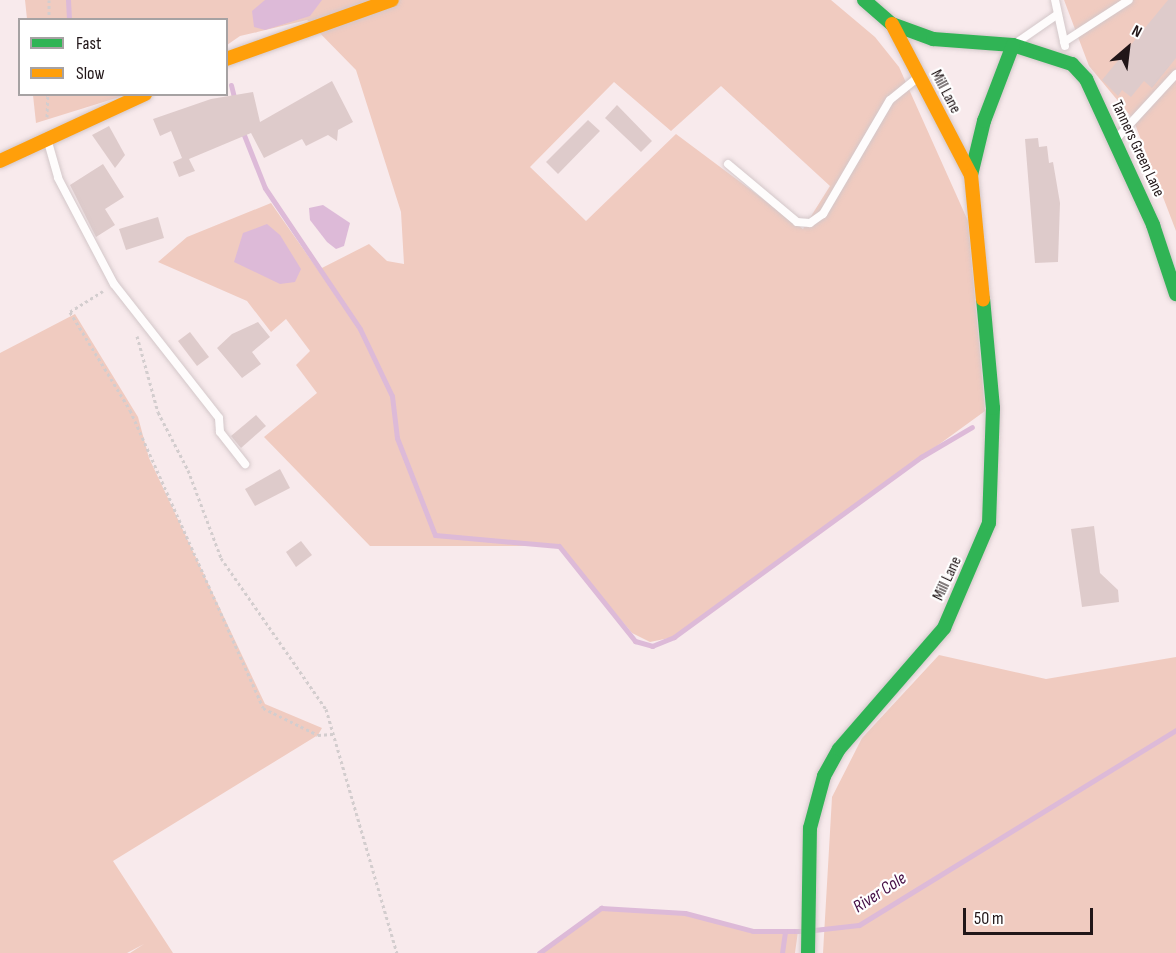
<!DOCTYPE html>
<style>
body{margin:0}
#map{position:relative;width:1176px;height:953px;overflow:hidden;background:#f8eaec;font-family:"Sofia Sans Condensed",sans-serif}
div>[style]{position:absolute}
.green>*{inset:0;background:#f0cbc0}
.water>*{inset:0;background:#ddbad8}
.stream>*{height:5px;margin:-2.5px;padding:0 2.5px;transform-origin:2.5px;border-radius:2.5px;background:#ddbad8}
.building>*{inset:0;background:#decbcb}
.path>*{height:3px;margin-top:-1.5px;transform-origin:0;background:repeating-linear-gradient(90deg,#d3cdce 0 3px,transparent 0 6px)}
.roads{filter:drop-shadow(0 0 2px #d3c7c9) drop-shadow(0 0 2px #d3c7c9)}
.lane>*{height:8px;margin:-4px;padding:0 4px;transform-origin:4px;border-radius:4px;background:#fefcfc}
.fast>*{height:14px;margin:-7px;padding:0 7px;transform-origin:7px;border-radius:7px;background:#30b455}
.slow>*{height:14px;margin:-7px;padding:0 7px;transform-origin:7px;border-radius:7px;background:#ff9f0a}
span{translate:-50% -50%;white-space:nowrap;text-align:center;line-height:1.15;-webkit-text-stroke:4.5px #fff;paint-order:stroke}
.street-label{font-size:16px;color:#211618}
.water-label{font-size:18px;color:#450f46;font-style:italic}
.legend{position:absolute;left:18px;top:18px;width:210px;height:78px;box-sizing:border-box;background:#fff;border:2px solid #a6a2a3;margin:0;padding:8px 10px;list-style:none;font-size:18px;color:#211618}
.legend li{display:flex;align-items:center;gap:12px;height:30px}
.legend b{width:30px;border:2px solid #a6a2a3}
.north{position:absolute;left:1098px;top:18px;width:60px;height:60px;-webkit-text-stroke:4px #fff;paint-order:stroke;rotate:28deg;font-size:16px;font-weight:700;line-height:24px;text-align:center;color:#211618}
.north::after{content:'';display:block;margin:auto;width:21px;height:27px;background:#211618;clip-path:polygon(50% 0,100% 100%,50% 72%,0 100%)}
.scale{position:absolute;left:963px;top:908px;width:130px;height:27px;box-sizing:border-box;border:3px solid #211618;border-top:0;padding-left:8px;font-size:18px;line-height:21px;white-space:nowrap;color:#211618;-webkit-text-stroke:4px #fff;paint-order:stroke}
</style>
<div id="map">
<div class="green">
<i style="clip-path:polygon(evenodd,25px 0,831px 0,875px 37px,899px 67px,968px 221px,985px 411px,674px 637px,650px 642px,632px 633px,559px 546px,370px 546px,264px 437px,317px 393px,296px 365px,310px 351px,286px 319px,271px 332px,247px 301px,158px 262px,187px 237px,271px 203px,318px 270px,369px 244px,387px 261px,404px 264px,401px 212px,356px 70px,307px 20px,240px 36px,227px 45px,226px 20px,27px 19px,25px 0,614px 82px,671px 131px,721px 86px,830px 186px,803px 229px,676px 134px,586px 221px,530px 167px,614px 82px)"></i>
<i style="clip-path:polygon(1064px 0,1176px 0,1176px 231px,1133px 119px,1089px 66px)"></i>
<i style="clip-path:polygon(33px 95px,126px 95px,36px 123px)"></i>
<i style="clip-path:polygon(75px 314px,138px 417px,149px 458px,265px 704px,322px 728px,318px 735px,113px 861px,173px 953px,130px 953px,144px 944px,127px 953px,0 953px,0 353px)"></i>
<i style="clip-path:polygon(939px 655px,1046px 679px,1176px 657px,1176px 953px,823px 953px,832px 797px,862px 738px)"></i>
<i style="clip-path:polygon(601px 908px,685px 913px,753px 931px,798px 931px,795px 953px,539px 953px)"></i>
</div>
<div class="water">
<i style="clip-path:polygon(265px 0,322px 0,310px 16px,265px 30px,254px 27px,252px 11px)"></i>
<i style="clip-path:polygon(323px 205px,350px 223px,344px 246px,336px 249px,327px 242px,310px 220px,309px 208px)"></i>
<i style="clip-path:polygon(267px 224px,280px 235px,301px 269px,295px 282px,280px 284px,234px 262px,243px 233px)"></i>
</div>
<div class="stream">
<i style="left:68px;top:0;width:20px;rotate:87deg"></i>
<i style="left:231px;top:85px;width:16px;rotate:76deg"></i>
<i style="left:242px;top:130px;width:62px;rotate:68.4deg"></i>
<i style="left:265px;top:188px;width:170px;rotate:56deg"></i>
<i style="left:360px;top:329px;width:74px;rotate:64.5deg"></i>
<i style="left:392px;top:396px;width:42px;rotate:83.2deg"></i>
<i style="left:397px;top:438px;width:104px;rotate:68.6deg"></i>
<i style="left:435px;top:535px;width:124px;rotate:5.1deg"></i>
<i style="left:559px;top:546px;width:122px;rotate:51.3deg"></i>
<i style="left:635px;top:641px;width:18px;rotate:16deg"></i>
<i style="left:652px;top:646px;width:24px;rotate:-22deg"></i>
<i style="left:674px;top:637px;width:306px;rotate:-36.1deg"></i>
<i style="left:921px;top:457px;width:59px;rotate:-30.5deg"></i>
<i style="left:814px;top:930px;width:45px;rotate:-6.3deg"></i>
<i style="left:859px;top:925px;width:372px;rotate:-31.6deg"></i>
<i style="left:539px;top:953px;width:77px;rotate:-36deg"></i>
<i style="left:601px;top:908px;width:84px;rotate:3.4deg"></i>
<i style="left:685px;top:913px;width:70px;rotate:14.8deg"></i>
<i style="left:753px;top:931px;width:48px"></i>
<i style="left:782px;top:953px;width:22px;rotate:-82deg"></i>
</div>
<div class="building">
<i style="clip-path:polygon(1168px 0,1176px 0,1176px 58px,1152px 88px,1144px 81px,1131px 97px,1122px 90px,1118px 96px,1102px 80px)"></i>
<i style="clip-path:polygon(332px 81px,353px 122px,338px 130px,337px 141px,328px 135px,306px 146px,302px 139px,264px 158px,251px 133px,189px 159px,195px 171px,179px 177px,173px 162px,182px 158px,171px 131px,160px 136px,153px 119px,211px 99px,253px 92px,260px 122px)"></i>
<i style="clip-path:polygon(617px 105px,652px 141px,641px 152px,605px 118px)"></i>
<i style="clip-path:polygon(588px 120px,600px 131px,558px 174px,546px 162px)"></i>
<i style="clip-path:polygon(109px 126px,125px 155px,115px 168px,92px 135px)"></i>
<i style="clip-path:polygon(1038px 138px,1039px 147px,1047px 146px,1049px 163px,1053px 162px,1060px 203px,1058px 262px,1035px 263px,1025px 139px)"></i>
<i style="clip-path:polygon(103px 164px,124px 197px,105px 209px,115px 225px,96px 237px,70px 185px)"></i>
<i style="clip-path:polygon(158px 217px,164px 238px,126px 250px,119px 229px)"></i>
<i style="clip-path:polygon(258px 322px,270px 337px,252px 352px,261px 364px,242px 378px,217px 348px,232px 334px)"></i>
<i style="clip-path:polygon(190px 332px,209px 357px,197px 366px,178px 341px)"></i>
<i style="clip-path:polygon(256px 415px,266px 426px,241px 448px,231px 436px)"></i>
<i style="clip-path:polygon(280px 469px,290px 488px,255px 506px,245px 489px)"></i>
<i style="clip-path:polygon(1094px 526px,1100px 573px,1118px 590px,1119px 602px,1082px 607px,1071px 529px)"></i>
<i style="clip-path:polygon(301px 541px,312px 555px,296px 567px,286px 552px)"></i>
</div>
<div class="path">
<i style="left:49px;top:20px;width:20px;rotate:-90deg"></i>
<i style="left:47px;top:117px;width:23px;rotate:-88deg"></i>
<i style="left:103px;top:291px;width:39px;rotate:148deg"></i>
<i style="left:70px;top:312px;width:115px;rotate:58.5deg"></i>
<i style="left:130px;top:410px;width:326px;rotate:65.9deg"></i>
<i style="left:263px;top:708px;width:61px;rotate:26.1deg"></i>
<i style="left:318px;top:735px;width:14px;rotate:-4deg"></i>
<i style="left:137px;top:336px;width:79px;rotate:74.6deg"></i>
<i style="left:158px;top:412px;width:65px;rotate:62.7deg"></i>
<i style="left:188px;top:470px;width:94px;rotate:69.4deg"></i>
<i style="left:221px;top:558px;width:184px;rotate:55.2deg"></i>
<i style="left:326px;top:709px;width:254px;rotate:73.8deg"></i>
</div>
<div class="roads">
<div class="lane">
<i style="left:1055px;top:0;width:47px;rotate:77.7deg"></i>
<i style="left:1019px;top:41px;width:47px;rotate:-34.7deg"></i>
<i style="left:1064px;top:42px;width:77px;rotate:-32.9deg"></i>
<i style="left:1117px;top:138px;width:87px;rotate:-47.3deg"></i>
<i style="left:48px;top:142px;width:37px;rotate:74deg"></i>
<i style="left:58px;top:178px;width:120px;rotate:62.2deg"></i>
<i style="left:114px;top:284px;width:170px;rotate:51.9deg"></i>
<i style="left:219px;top:418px;width:14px;rotate:86deg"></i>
<i style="left:220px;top:432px;width:41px;rotate:52deg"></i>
<i style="left:728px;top:164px;width:90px;rotate:40deg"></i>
<i style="left:797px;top:222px;width:13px;rotate:4deg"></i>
<i style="left:810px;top:223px;width:16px;rotate:-35deg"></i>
<i style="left:823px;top:214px;width:132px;rotate:-59.6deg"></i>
<i style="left:890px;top:100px;width:36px;rotate:-39deg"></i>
</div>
<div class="fast">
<i style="left:864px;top:0;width:37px;rotate:41deg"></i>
<i style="left:892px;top:24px;width:44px;rotate:20.1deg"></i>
<i style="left:933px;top:39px;width:80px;rotate:4.3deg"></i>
<i style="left:1013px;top:45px;width:62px;rotate:17.9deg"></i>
<i style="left:1072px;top:64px;width:21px;rotate:47deg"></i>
<i style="left:1086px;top:79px;width:161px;rotate:65.3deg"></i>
<i style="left:1153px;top:225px;width:73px;rotate:71.6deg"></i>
<i style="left:971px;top:175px;width:56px;rotate:-76.5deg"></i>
<i style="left:984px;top:121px;width:81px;rotate:-69.1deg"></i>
<i style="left:808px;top:953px;width:125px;rotate:-89.1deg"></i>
<i style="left:810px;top:828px;width:54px;rotate:-74.9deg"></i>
<i style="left:824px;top:776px;width:31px;rotate:-61deg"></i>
<i style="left:839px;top:749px;width:160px;rotate:-49deg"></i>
<i style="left:944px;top:628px;width:114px;rotate:-66.8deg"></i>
<i style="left:989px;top:523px;width:115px;rotate:-88deg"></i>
<i style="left:993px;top:408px;width:109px;rotate:-95.2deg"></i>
</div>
<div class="slow">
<i style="left:892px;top:24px;width:170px;rotate:62.4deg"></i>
<i style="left:971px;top:175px;width:125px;rotate:84.5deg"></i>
<i style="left:226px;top:59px;width:176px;rotate:-19.6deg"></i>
<i style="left:0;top:161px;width:160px;rotate:-24.8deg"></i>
</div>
</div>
<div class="street-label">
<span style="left:945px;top:92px;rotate:62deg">Mill Lane</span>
<span style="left:1137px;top:149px;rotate:65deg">Tanners Green Lane</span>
<span style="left:948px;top:579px;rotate:-65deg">Mill Lane</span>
</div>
<div class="water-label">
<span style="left:880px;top:893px;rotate:-33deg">River Cole</span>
</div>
<ul class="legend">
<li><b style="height:8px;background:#30b455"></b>Fast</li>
<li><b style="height:8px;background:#ff9f0a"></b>Slow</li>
</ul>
<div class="north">N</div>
<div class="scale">50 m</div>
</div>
